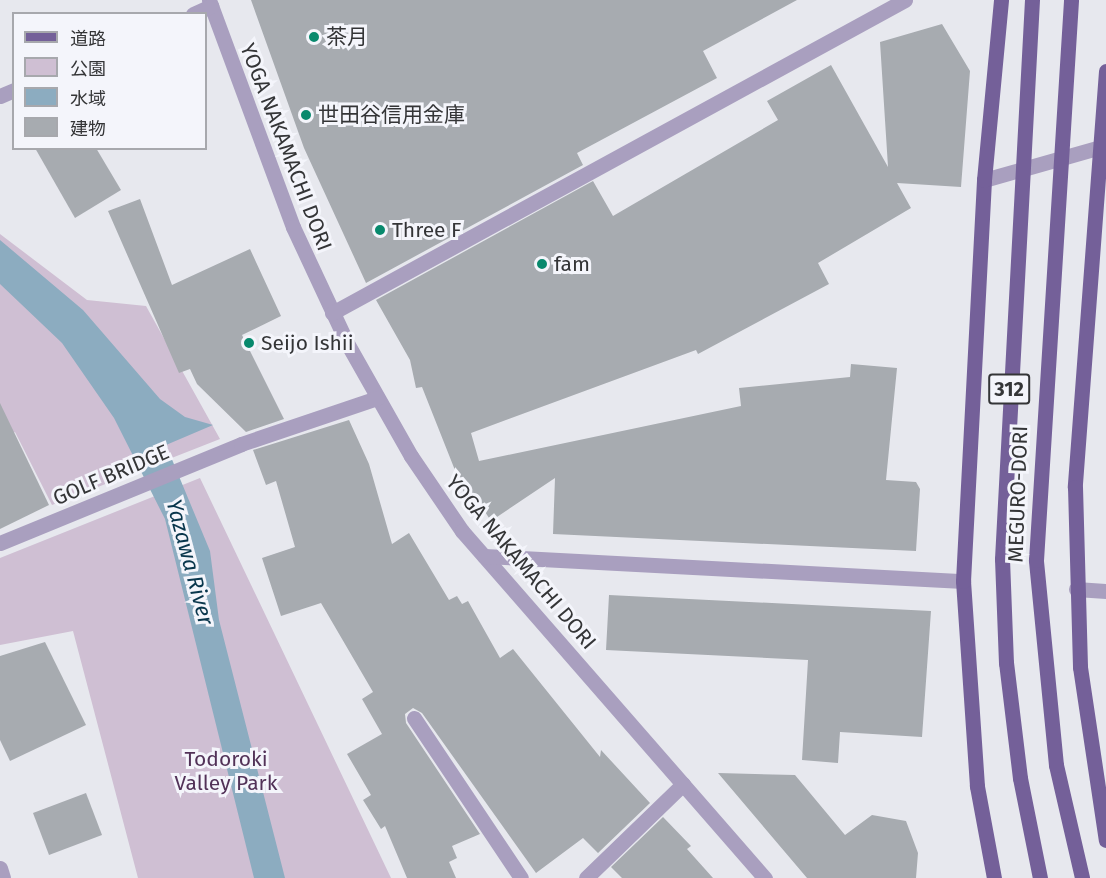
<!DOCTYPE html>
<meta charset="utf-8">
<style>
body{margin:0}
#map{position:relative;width:1106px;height:878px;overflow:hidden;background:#e7e8ee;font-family:"Fira Sans","Noto Sans JP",sans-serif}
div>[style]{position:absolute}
.green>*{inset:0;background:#cfbfd3}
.water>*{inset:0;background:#8cacc0}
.building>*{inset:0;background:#a7abb0}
.minor>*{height:15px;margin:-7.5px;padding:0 7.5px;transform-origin:7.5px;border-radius:7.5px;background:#a99fbf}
.major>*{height:15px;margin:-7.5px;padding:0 7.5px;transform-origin:7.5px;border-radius:7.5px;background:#746099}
.major-bridge>*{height:15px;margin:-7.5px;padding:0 7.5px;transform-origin:7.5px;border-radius:7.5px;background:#746099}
.dots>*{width:16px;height:16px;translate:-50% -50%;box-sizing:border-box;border:3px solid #f4f5fb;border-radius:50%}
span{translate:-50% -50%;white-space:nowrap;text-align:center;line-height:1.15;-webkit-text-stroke:6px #f4f5fb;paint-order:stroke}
.shield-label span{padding:2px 4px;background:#f4f5fb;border:2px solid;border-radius:4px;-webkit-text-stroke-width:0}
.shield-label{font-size:20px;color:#343537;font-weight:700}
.poi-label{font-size:21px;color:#343537}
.left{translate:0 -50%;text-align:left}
.street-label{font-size:21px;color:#343537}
.park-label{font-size:21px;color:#523258}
.water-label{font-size:22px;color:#09364c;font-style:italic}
.legend{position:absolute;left:12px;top:12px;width:195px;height:138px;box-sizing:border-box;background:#f4f5fb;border:2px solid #a7a8ad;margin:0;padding:8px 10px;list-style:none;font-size:18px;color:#343537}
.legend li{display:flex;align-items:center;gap:12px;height:30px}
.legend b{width:30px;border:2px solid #a7a8ad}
</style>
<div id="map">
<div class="green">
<i style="clip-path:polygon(0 234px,87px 300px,146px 306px,220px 439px,52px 505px,15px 432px,0 439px)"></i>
<i style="clip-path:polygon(200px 478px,391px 878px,138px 878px,73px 631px,0 645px,0 558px)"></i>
</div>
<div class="water">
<i style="clip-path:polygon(0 240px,83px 310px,160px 399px,185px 417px,213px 425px,166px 445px,210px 551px,219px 620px,285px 878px,254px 878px,165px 519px,114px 418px,62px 343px,0 284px)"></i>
</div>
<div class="building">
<i style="clip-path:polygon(251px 0,797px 0,703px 51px,717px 78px,577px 153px,583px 165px,366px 283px,304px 148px)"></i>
<i style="clip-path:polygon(942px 24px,970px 71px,961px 187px,897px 183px,911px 208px,818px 263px,829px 284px,698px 354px,696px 350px,471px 433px,479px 461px,741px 406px,739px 388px,850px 377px,851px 364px,897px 368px,886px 480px,916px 482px,920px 489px,916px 551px,553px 534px,555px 478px,491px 521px,474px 495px,466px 498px,422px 387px,416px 388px,410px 360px,376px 300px,593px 181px,613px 216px,778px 120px,767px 101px,831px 65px,888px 167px,880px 42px)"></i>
<i style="clip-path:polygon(35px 148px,96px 148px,121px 190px,75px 218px)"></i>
<i style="clip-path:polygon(140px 199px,172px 285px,250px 249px,281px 316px,242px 335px,284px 419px,246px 432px,197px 384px,190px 369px,179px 373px,108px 211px)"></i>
<i style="clip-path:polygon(0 403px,49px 505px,0 529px)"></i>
<i style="clip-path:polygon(349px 420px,369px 464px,392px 544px,409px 533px,449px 600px,457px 596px,462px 604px,468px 601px,500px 658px,513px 649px,600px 757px,601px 750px,650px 803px,598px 853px,583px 838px,536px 873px,422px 713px,413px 708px,405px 714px,406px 723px,480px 834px,452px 846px,457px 858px,449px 862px,456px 878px,407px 878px,385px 826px,381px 829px,363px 800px,371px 795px,347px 754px,382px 734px,362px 699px,373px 692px,321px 603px,281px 616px,262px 558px,295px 547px,276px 481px,266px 485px,253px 450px)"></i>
<i style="clip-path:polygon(609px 595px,931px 611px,922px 737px,840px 732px,838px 763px,802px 760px,808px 660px,606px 650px)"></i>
<i style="clip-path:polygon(45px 642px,86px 725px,10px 761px,0 740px,0 656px)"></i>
<i style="clip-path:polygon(718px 773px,795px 775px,845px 835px,872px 815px,906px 821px,918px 853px,916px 878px,807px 878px)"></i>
<i style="clip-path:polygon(86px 793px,102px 835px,49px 855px,33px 813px)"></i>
<i style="clip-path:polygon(663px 817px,691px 846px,687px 849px,713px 878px,622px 878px,611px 867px)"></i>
</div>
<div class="minor">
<i style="left:209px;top:0;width:242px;rotate:69.7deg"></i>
<i style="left:293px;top:227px;width:128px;rotate:65deg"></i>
<i style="left:347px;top:343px;width:130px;rotate:60.5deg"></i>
<i style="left:411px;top:456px;width:91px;rotate:55.8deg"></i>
<i style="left:462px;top:531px;width:461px;rotate:48.9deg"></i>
<i style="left:193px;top:14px;width:20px;rotate:-24deg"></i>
<i style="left:0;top:96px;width:15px;rotate:-23deg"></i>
<i style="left:984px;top:180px;width:122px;rotate:-15.8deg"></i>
<i style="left:332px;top:313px;width:653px;rotate:-28.65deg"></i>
<i style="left:0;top:543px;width:261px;rotate:-22.3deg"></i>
<i style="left:241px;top:444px;width:144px;rotate:-18.7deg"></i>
<i style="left:484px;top:556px;width:480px;rotate:3deg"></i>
<i style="left:1076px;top:589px;width:30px;rotate:4deg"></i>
<i style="left:414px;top:718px;width:192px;rotate:56.2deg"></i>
<i style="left:0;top:868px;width:10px;rotate:73deg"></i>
<i style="left:586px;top:878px;width:135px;rotate:-44.1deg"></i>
</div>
<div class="major">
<i style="left:1106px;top:71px;width:417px;rotate:94.3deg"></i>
<i style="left:1075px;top:487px;width:180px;rotate:88.4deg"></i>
<i style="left:1080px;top:667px;width:175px;rotate:81.5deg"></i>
<i style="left:1056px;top:765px;width:116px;rotate:77deg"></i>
<i style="left:1020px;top:778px;width:102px;rotate:78.7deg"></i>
<i style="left:994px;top:878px;width:94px;rotate:-100.5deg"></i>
<i style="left:977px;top:786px;width:205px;rotate:-93.9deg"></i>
<i style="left:963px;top:581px;width:402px;rotate:-87deg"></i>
<i style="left:984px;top:180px;width:181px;rotate:-84.6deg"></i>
</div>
<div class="major-bridge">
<i style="left:1056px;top:765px;width:206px;rotate:-95.6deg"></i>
<i style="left:1036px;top:560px;width:561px;rotate:-86.42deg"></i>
<i style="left:1020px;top:778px;width:116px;rotate:-96.9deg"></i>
<i style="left:1006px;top:663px;width:104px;rotate:-92.2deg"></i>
<i style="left:1002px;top:559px;width:560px;rotate:-86.93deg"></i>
</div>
<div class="dots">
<i style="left:314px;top:37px;background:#08896d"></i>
<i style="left:306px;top:115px;background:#08896d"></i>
<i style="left:380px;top:230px;background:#08896d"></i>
<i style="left:542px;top:264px;background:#08896d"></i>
<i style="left:249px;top:343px;background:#08896d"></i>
</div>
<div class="shield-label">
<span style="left:1009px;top:389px">312</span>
</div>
<div class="poi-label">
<span class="left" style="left:326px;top:37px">茶月</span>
<span class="left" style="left:318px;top:115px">世田谷信用金庫</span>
<span class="left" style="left:392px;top:230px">Three F</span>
<span class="left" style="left:554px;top:264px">fam</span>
<span class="left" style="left:261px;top:343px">Seijo Ishii</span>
</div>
<div class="street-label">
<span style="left:286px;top:147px;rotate:69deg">YOGA NAKAMACHI DORI</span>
<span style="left:111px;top:475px;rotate:-23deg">GOLF BRIDGE</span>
<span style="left:1018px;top:494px;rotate:-88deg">MEGURO-DORI</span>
<span style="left:521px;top:562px;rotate:50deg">YOGA NAKAMACHI DORI</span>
</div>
<div class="park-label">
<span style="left:226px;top:771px">Todoroki<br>Valley Park</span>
</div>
<div class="water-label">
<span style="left:190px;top:562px;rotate:75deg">Yazawa River</span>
</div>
<ul class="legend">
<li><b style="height:8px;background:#746099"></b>道路</li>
<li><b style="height:16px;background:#cfbfd3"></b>公園</li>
<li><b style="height:16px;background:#8cacc0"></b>水域</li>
<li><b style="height:16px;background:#a7abb0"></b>建物</li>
</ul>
</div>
